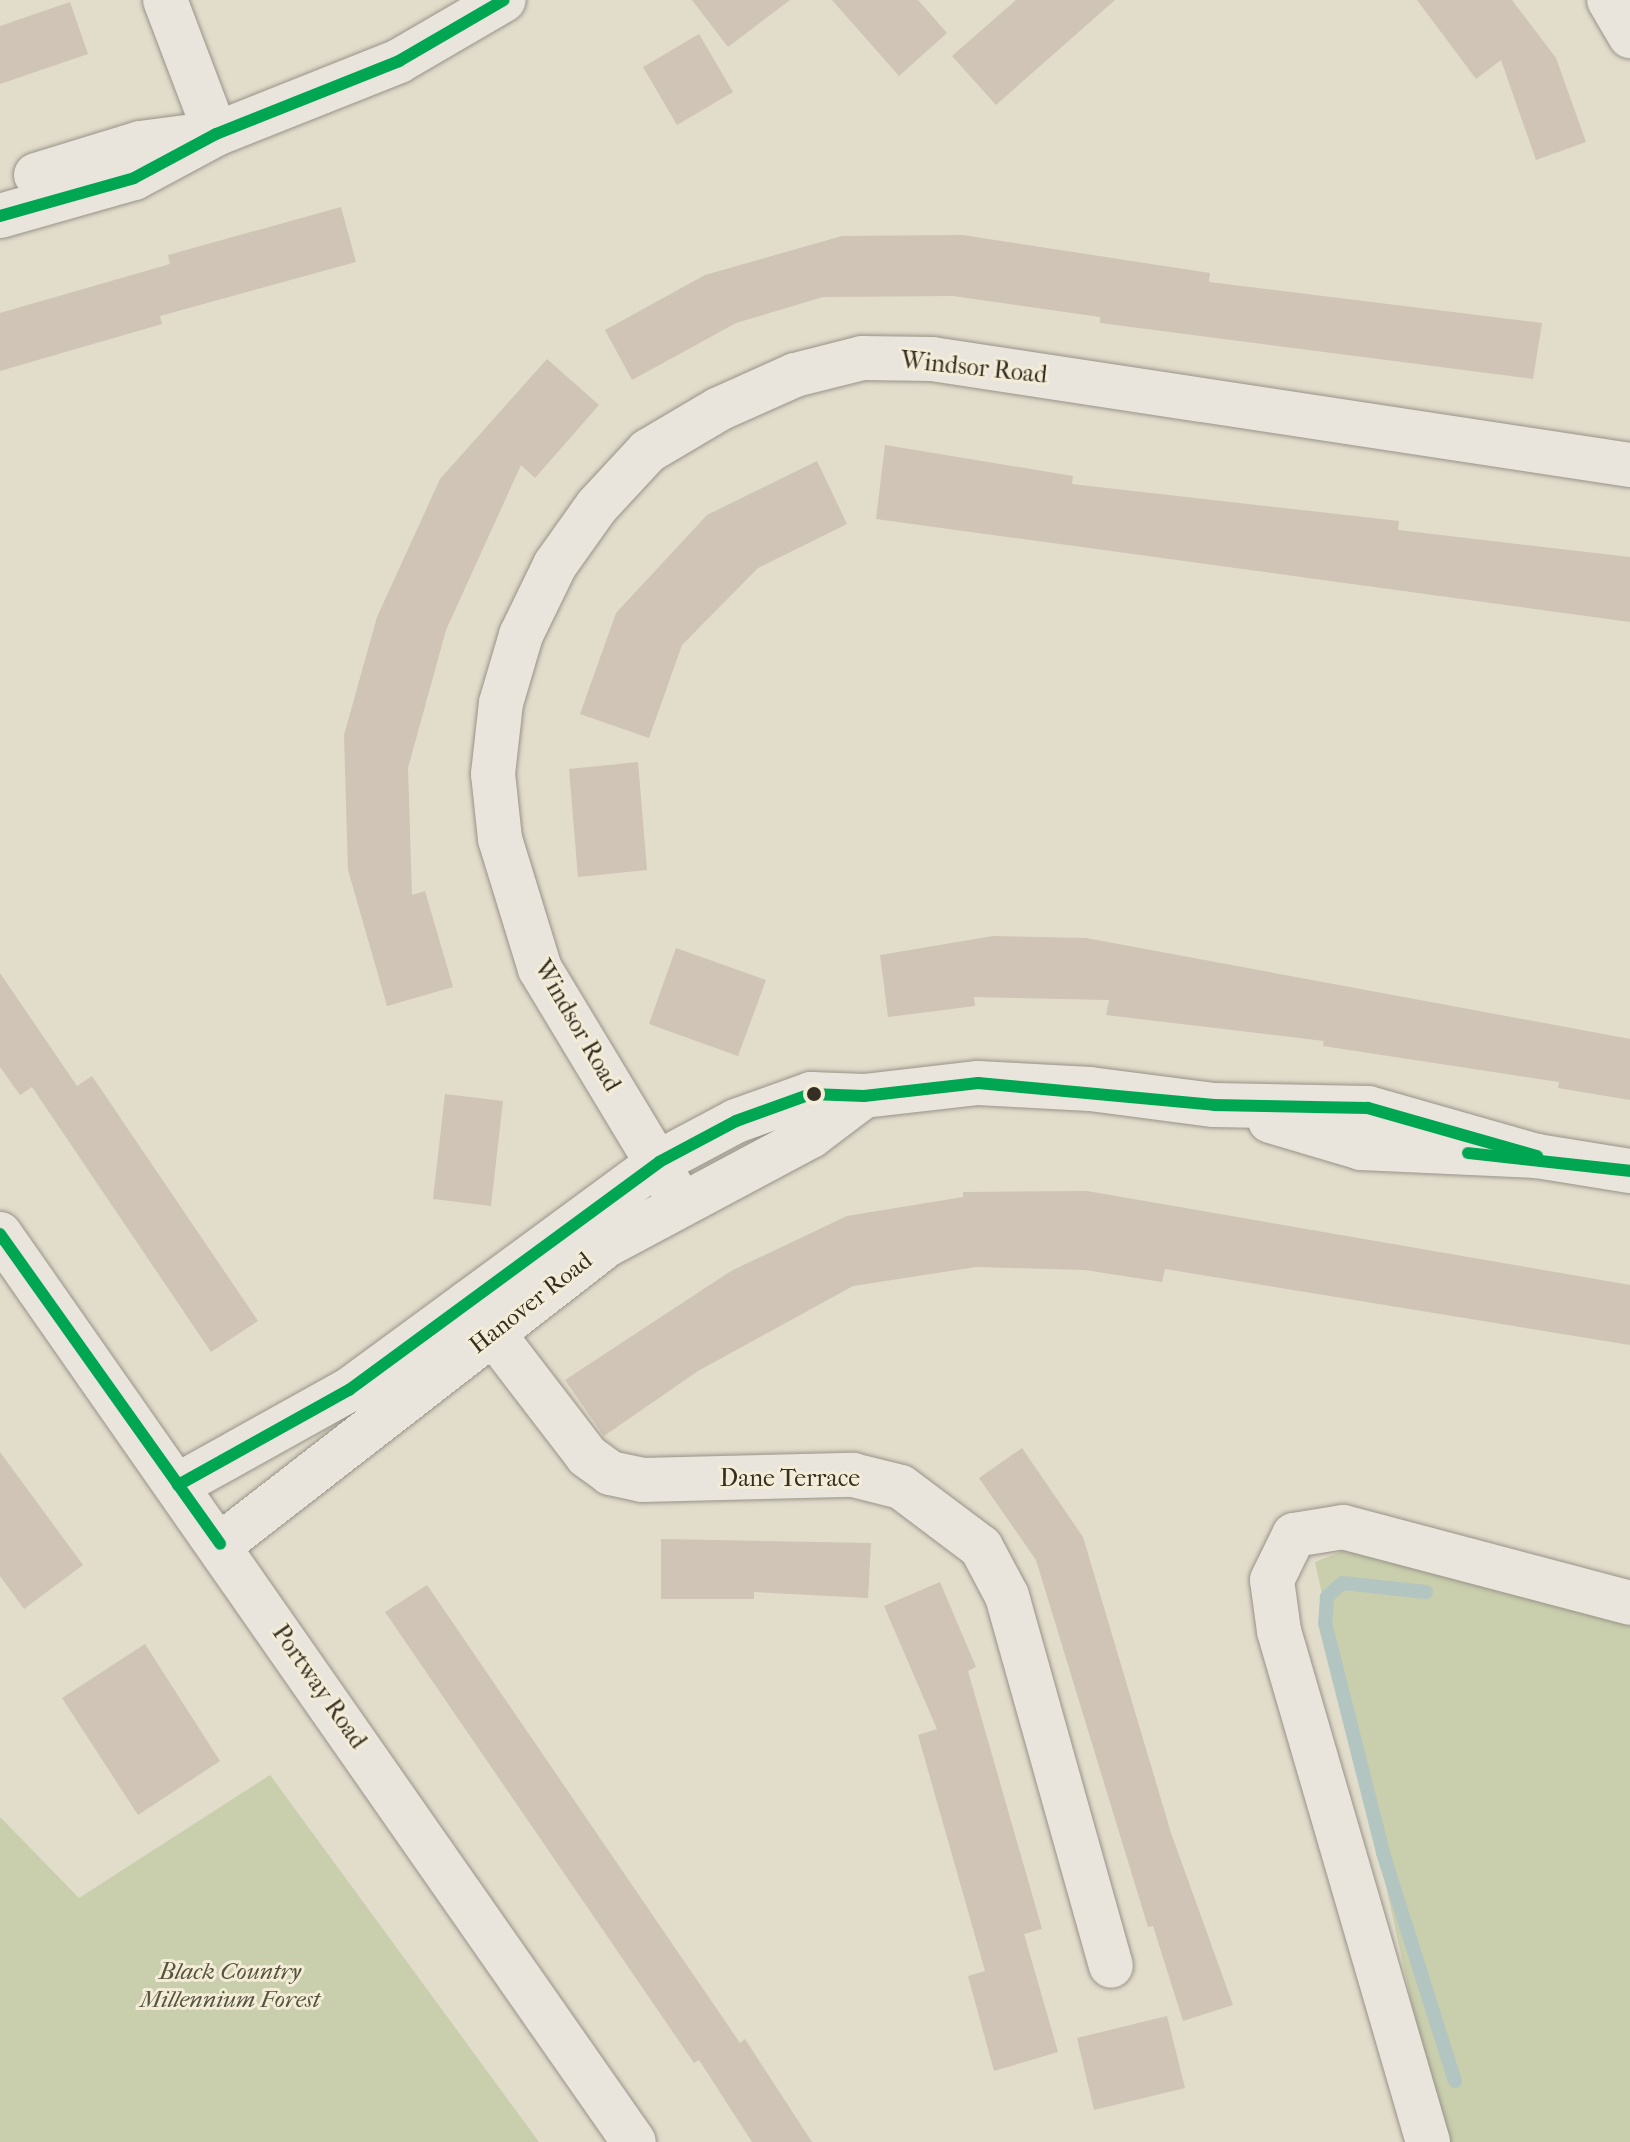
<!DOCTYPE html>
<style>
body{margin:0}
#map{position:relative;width:1630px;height:2142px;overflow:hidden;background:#e2dccb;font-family:"IM FELL French Canon",serif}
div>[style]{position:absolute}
.green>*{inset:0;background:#c9cead}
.stream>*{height:14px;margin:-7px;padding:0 7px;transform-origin:7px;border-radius:7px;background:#b2c5c1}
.building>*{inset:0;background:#cfc4b5}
.roads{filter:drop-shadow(0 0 2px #989388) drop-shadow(0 0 2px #989388)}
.minor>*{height:44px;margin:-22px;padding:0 22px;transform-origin:22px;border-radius:22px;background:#e9e5dd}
.bus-1>*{height:12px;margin:-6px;padding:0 6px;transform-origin:6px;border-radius:6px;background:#00a651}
.dots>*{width:22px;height:22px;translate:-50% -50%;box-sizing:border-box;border:4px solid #f3ecd7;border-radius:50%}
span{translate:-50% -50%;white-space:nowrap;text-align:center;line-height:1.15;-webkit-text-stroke:6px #f3ecd7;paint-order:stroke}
.street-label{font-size:24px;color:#362e22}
.park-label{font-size:24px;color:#56533f;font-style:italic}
</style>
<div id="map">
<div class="green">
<i style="clip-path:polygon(1365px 1542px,1630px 1614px,1630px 2142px,1442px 2142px,1315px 1562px)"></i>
<i style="clip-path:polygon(270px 1775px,539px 2142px,0 2142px,0 1817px,79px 1898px)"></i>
</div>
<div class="stream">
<i style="left:1426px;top:1592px;width:84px;rotate:-173.9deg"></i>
<i style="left:1342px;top:1583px;width:21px;rotate:137deg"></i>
<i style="left:1327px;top:1597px;width:26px;rotate:94deg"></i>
<i style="left:1325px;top:1623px;width:237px;rotate:75.8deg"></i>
<i style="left:1383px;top:1853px;width:239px;rotate:72.5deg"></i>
</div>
<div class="building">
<i style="clip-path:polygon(692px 0,790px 0,728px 47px)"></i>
<i style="clip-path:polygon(832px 0,918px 0,947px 33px,899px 76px)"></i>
<i style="clip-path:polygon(1016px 0,1115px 0,996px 105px,952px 56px)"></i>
<i style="clip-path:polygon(1417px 0,1512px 0,1556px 58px,1586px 142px,1536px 160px,1501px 60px,1476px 79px)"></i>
<i style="clip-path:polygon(70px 2px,88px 54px,0 84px,0 26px)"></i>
<i style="clip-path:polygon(699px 34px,733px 92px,677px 125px,643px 67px)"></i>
<i style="clip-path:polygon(341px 207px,356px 262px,160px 316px,162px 324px,0 371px,0 313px,170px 264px,168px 255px)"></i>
<i style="clip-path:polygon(962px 235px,1210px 273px,1209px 282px,1542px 323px,1533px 379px,1100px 323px,1100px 317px,953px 296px,823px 297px,736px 323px,632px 380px,605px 330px,705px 275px,842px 236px)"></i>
<i style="clip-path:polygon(547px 359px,599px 405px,535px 478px,521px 465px,446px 630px,408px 768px,412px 895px,425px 891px,453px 987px,387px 1006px,348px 870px,344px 735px,377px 617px,440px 479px)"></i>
<i style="clip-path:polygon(885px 445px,1073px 476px,1072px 484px,1399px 521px,1398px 530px,1630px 557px,1630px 622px,876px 519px)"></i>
<i style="clip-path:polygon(817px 461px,847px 524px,758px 568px,682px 645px,649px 738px,580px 714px,616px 613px,707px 515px)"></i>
<i style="clip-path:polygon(638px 762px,647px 870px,578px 877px,569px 769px)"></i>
<i style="clip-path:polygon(993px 936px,1086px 938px,1630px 1039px,1630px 1100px,1558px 1088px,1559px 1082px,1323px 1046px,1324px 1041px,1106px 1015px,1109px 1000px,974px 997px,975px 1006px,888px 1017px,880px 955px)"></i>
<i style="clip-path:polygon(676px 948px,766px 980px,738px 1056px,649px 1024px)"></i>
<i style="clip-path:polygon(0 973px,77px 1086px,92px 1076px,258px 1321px,211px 1352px,32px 1087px,20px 1095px,0 1067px)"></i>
<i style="clip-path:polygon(445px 1094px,503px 1101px,491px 1206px,433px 1199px)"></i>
<i style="clip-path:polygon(1087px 1191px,1630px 1285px,1630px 1345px,1165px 1269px,1162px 1282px,1085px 1270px,976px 1267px,853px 1286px,698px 1371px,604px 1436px,565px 1380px,731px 1271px,847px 1216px,963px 1197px,963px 1192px)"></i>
<i style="clip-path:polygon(1022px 1448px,1083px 1537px,1171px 1833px,1233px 2005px,1183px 2021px,1153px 1926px,1148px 1927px,1036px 1560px,979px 1478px)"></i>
<i style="clip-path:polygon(0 1452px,83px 1565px,24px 1609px,0 1576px)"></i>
<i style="clip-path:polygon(661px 1539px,871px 1543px,868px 1598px,754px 1592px,754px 1599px,661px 1599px)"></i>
<i style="clip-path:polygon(940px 1582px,976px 1667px,968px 1671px,1042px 1929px,1024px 1934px,1058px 2052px,994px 2071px,968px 1976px,985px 1971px,918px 1735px,937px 1729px,884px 1606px)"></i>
<i style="clip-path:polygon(427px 1585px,740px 2043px,745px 2039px,812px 2142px,752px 2142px,699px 2060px,694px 2063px,385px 1612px)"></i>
<i style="clip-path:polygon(145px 1644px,220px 1761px,138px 1815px,62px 1698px)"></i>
<i style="clip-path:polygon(1167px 2016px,1185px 2088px,1094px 2110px,1077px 2038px)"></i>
</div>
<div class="roads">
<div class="minor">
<i style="left:165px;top:0;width:143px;rotate:69.2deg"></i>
<i style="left:1609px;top:0;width:42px;rotate:59.7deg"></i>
<i style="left:36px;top:175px;width:109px;rotate:-17.1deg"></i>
<i style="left:140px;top:143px;width:46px;rotate:-7.4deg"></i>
<i style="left:0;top:216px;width:139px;rotate:-15.8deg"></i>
<i style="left:134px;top:178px;width:93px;rotate:-28.2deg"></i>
<i style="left:216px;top:134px;width:197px;rotate:-21.7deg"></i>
<i style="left:399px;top:61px;width:121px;rotate:-30.2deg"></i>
<i style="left:1270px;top:1121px;width:95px;rotate:16.5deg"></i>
<i style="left:1361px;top:1148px;width:176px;rotate:2.6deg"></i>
<i style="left:1537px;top:1156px;width:94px;rotate:9.2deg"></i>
<i style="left:680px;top:1201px;width:271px;rotate:-121.1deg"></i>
<i style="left:540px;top:969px;width:136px;rotate:-107.1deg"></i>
<i style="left:500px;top:839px;width:65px;rotate:-96.1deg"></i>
<i style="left:493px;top:774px;width:71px;rotate:-83.6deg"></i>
<i style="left:501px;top:703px;width:71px;rotate:-73.6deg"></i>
<i style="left:521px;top:635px;width:78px;rotate:-64.1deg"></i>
<i style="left:555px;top:565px;width:72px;rotate:-54.6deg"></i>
<i style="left:597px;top:506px;width:75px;rotate:-47.2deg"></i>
<i style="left:648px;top:451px;width:82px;rotate:-30.6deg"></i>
<i style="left:719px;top:409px;width:83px;rotate:-24.1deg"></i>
<i style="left:795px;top:375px;width:69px;rotate:-14.2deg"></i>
<i style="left:862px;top:358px;width:70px;rotate:0.8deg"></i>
<i style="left:932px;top:359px;width:706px;rotate:8.64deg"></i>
<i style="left:0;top:1234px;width:1107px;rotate:55.08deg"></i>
<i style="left:469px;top:1302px;width:194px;rotate:52.5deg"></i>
<i style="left:587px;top:1456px;width:29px;rotate:36deg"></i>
<i style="left:610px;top:1473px;width:33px;rotate:12deg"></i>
<i style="left:642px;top:1480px;width:211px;rotate:-1.4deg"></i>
<i style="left:853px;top:1475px;width:49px;rotate:14deg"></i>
<i style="left:901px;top:1487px;width:100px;rotate:36.9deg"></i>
<i style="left:981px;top:1547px;width:55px;rotate:62deg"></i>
<i style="left:1007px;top:1596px;width:384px;rotate:74.3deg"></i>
<i style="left:178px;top:1485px;width:196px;rotate:-29.1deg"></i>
<i style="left:349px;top:1390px;width:385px;rotate:-36.3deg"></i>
<i style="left:659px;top:1162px;width:87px;rotate:-28deg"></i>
<i style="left:736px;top:1121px;width:80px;rotate:-19.8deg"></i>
<i style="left:811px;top:1094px;width:53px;rotate:2.2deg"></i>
<i style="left:864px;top:1096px;width:115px;rotate:-6.5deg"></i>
<i style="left:978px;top:1083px;width:112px;rotate:3.1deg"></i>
<i style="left:1090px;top:1089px;width:125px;rotate:7.4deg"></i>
<i style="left:1214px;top:1105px;width:154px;rotate:1.1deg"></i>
<i style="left:1368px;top:1108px;width:176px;rotate:15.9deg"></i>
<i style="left:220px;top:1545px;width:487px;rotate:-37.8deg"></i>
<i style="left:605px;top:1246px;width:234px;rotate:-28.1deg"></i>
<i style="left:811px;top:1136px;width:66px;rotate:-37deg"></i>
<i style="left:1428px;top:2142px;width:532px;rotate:-106.26deg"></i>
<i style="left:1279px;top:1631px;width:51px;rotate:-97.8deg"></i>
<i style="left:1272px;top:1580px;width:50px;rotate:-63.9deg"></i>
<i style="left:1294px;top:1535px;width:50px;rotate:-9.3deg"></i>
<i style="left:1343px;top:1527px;width:297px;rotate:14.8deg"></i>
</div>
</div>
<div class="bus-1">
<i style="left:0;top:216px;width:139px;rotate:-15.8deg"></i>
<i style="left:134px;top:178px;width:93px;rotate:-28.2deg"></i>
<i style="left:216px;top:134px;width:197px;rotate:-21.7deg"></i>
<i style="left:399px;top:61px;width:121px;rotate:-30.2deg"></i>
<i style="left:1468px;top:1153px;width:163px;rotate:6.3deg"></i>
<i style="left:0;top:1234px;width:380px;rotate:54.6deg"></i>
<i style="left:178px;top:1485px;width:196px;rotate:-29.1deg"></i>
<i style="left:349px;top:1390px;width:385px;rotate:-36.3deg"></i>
<i style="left:659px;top:1162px;width:87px;rotate:-28deg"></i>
<i style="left:736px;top:1121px;width:80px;rotate:-19.8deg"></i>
<i style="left:811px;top:1094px;width:53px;rotate:2.2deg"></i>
<i style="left:864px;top:1096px;width:115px;rotate:-6.5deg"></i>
<i style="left:978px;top:1083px;width:237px;rotate:5.3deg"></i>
<i style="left:1214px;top:1105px;width:154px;rotate:1.1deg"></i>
<i style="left:1368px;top:1108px;width:176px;rotate:15.9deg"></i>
</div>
<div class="dots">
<i style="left:814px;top:1094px;background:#362e22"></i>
</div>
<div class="street-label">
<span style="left:974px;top:368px;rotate:6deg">Windsor Road</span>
<span style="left:577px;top:1026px;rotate:60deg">Windsor Road</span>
<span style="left:531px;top:1303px;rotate:-38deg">Hanover Road</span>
<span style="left:790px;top:1479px">Dane Terrace</span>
<span style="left:319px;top:1687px;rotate:55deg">Portway Road</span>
</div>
<div class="park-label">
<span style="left:230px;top:1986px">Black Country<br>Millennium Forest</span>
</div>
</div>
